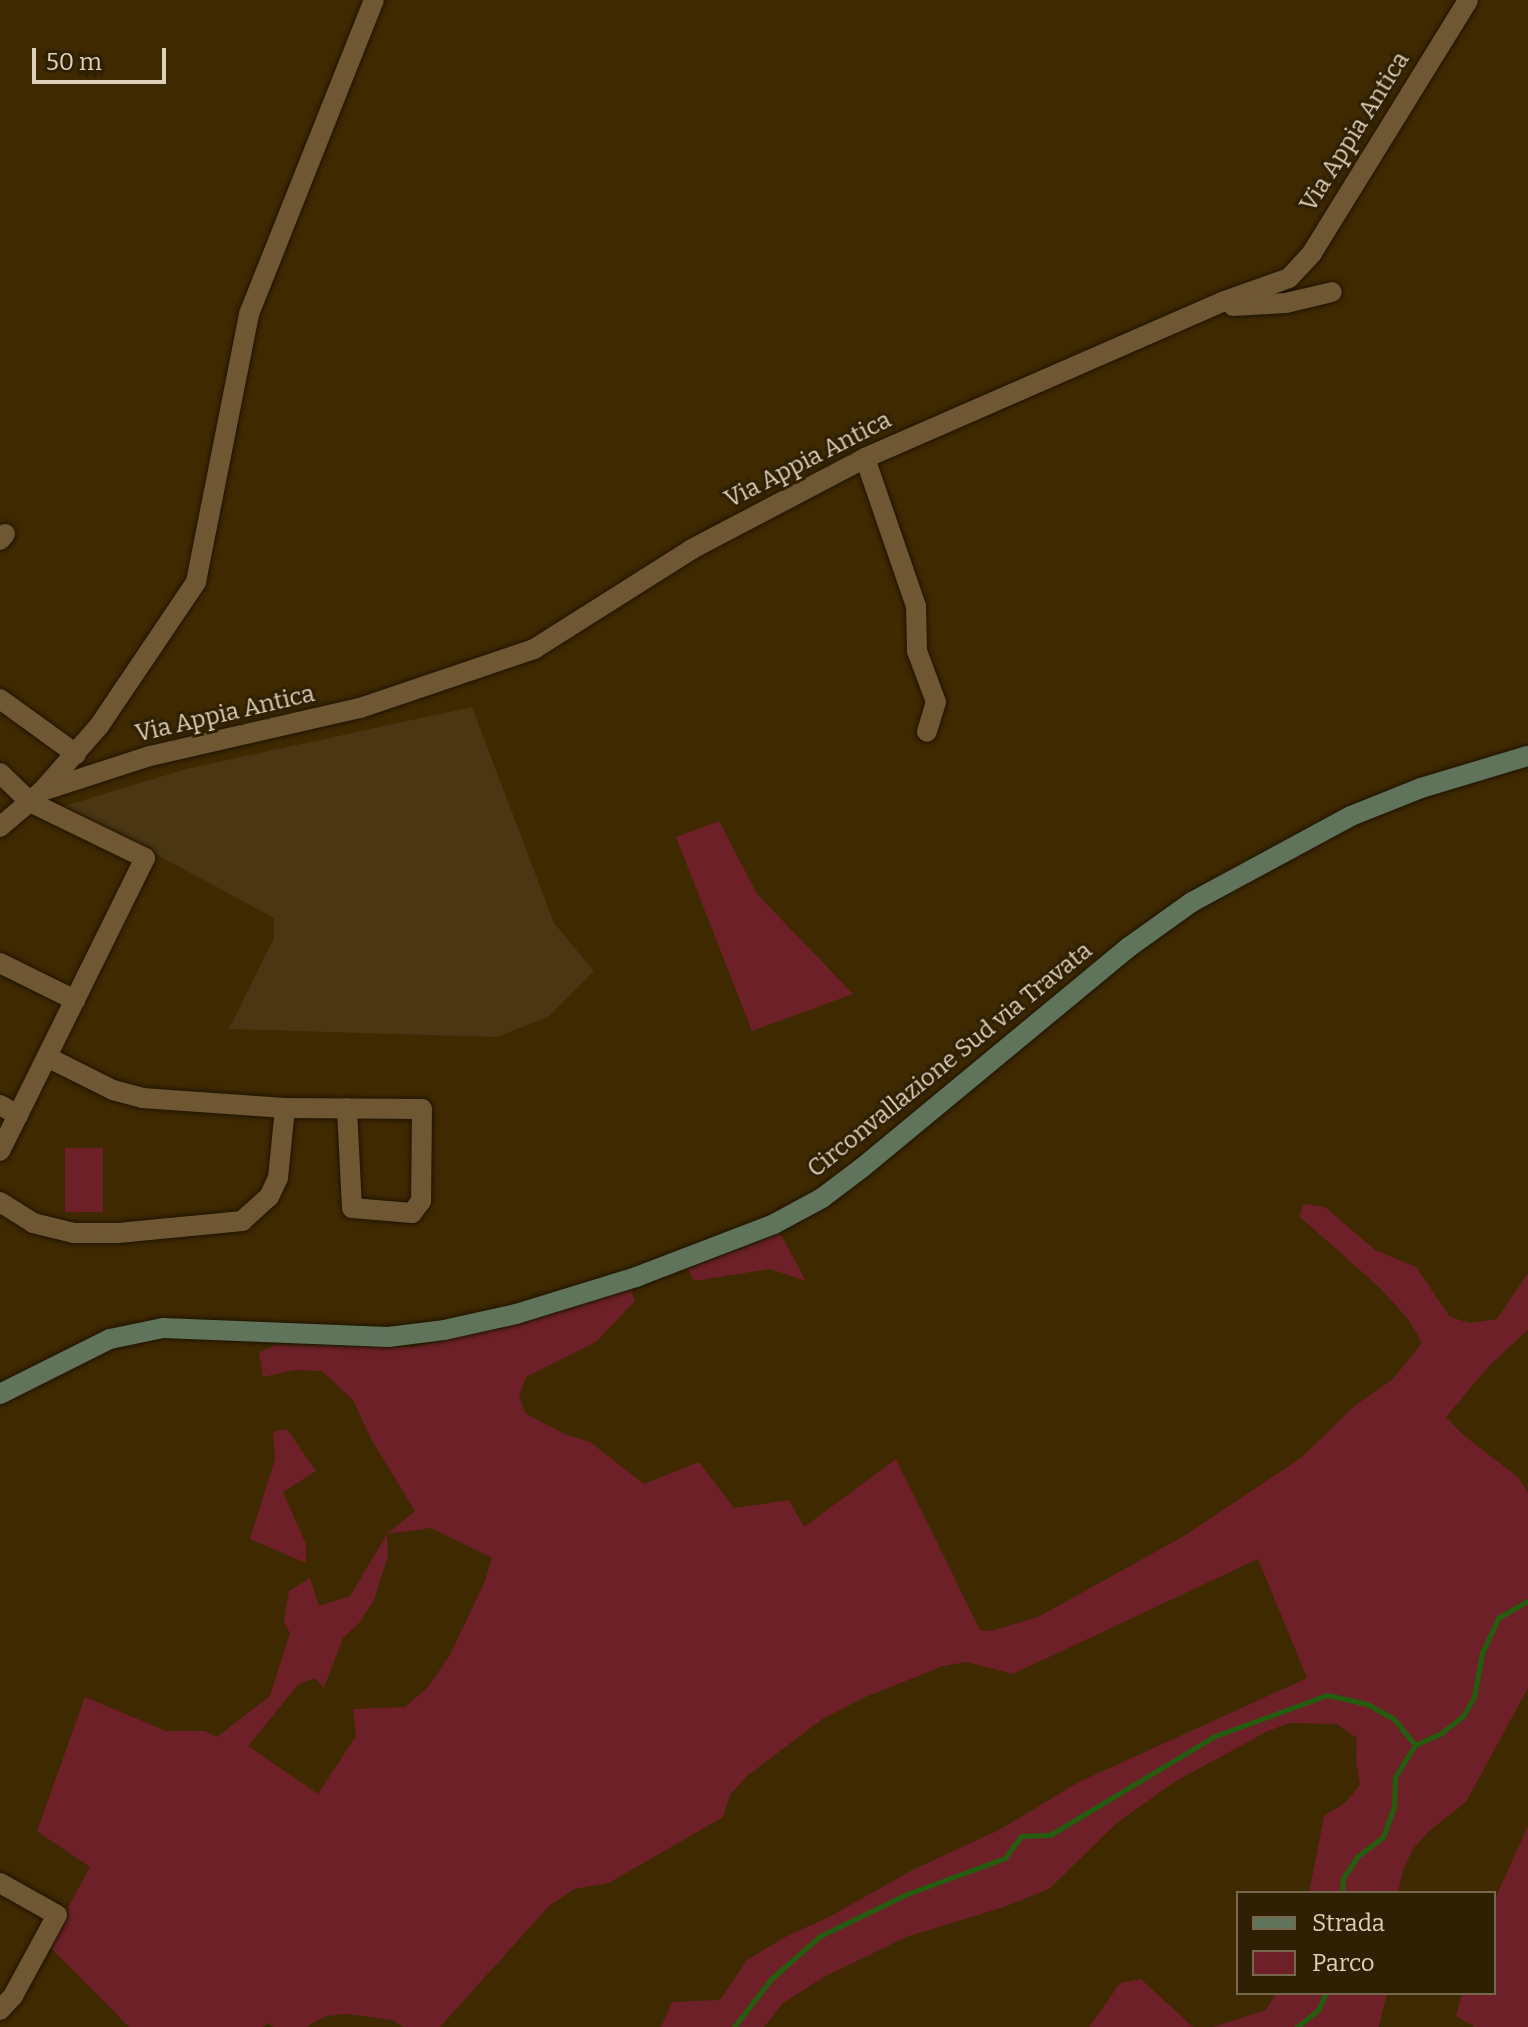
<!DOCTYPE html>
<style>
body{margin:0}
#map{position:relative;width:1528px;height:2027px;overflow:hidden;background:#3e2900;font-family:Bitter,serif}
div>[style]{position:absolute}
.built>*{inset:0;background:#4a3613}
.green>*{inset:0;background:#6d2027}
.stream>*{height:5px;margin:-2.5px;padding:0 2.5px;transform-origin:2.5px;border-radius:2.5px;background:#255d0f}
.roads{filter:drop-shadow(0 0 2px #1f1302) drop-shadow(0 0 2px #1f1302)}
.street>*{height:20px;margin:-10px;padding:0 10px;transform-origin:10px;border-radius:10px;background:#6e5732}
.secondary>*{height:20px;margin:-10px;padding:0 10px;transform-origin:10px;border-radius:10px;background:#5f745b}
span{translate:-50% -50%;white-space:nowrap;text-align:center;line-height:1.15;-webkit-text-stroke:6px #302003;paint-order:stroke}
.street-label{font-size:24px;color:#ded1bc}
.legend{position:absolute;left:1236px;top:1891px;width:260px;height:104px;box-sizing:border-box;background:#302003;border:2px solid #76674d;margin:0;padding:10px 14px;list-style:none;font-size:24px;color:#ded1bc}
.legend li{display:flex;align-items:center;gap:16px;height:40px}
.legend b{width:40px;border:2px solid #76674d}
.scale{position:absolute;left:32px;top:48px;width:134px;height:36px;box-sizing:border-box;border:4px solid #ded1bc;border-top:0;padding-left:10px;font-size:24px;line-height:28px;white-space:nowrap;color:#ded1bc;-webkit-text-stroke:6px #302003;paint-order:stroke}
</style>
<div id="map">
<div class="built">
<i style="clip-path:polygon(472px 707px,554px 923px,594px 971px,549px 1016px,497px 1037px,229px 1029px,274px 938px,274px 918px,159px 856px,58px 808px,186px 769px)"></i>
</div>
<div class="green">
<i style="clip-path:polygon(719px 821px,757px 894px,853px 994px,752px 1031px,676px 837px)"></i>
<i style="clip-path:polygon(65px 1148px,103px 1148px,103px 1212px,65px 1212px)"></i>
<i style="clip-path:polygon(evenodd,1304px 1204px,1325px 1207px,1375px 1250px,1416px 1267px,1450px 1317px,1470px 1323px,1497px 1319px,1528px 1273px,1528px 1330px,1488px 1367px,1446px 1417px,1462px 1434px,1519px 1478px,1528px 1493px,1528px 1688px,1466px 1802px,1429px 1831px,1413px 1849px,1403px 1870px,1398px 1893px,1309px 1893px,1324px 1816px,1345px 1803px,1360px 1785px,1356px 1761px,1357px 1738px,1337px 1724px,1290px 1723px,1268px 1731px,1176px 1781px,1118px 1822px,1049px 1889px,1004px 1907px,906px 1937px,822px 1978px,782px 2004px,764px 2027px,661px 2027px,672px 2002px,720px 2000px,747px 1960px,787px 1936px,831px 1916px,912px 1870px,999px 1830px,1079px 1782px,1307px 1678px,1258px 1559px,1013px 1674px,967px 1662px,943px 1666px,863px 1698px,821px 1720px,747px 1776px,730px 1795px,723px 1817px,609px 1883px,574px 1889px,549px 1906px,440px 2027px,403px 2027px,392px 2020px,347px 2014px,326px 2016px,306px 2027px,273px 2027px,269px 2023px,263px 2027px,129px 2027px,48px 1945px,90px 1867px,37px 1831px,85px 1697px,166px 1731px,205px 1731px,217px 1737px,270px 1696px,290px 1633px,284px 1622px,289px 1591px,310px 1578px,319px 1606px,350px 1596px,387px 1534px,415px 1511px,371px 1439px,353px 1400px,322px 1371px,295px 1370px,263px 1377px,259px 1353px,275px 1345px,415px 1347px,526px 1322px,631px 1289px,635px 1301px,596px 1342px,526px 1377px,519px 1397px,526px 1414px,567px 1435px,590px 1442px,644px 1484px,699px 1462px,734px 1508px,789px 1500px,804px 1527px,896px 1459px,980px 1630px,991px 1631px,1038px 1617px,1184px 1536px,1302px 1457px,1353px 1407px,1392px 1380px,1422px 1343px,1408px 1319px,1380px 1288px,1299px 1216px,1304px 1204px,431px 1528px,492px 1558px,485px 1581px,450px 1655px,428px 1687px,405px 1707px,353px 1709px,356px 1736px,318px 1794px,248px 1746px,298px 1685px,315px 1678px,324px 1688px,343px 1638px,360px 1622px,374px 1600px,388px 1556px,387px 1534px,431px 1528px)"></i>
<i style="clip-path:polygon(780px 1233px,806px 1281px,770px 1269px,694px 1281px,688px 1269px)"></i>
<i style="clip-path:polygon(287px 1429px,316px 1471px,283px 1492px,306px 1544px,306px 1563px,250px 1539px,275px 1459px,273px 1432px)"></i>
<i style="clip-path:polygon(1528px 1826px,1528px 2027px,1474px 2027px,1456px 2016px,1462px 1993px,1494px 1993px,1494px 1901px)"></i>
<i style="clip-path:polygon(1141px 1979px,1193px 2027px,1089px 2027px,1120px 1983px)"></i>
<i style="clip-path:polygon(1276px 1993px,1387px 1993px,1379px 2027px,1213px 2027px,1266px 2010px)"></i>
</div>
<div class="stream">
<i style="left:1342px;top:1893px;width:15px;rotate:-86deg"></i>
<i style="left:1343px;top:1878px;width:27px;rotate:-56deg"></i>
<i style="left:1358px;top:1856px;width:31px;rotate:-37deg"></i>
<i style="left:1383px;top:1837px;width:32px;rotate:-70deg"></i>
<i style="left:1394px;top:1807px;width:30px;rotate:-88deg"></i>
<i style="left:1395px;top:1777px;width:38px;rotate:-58deg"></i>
<i style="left:1415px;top:1745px;width:27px;rotate:-24deg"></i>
<i style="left:1440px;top:1734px;width:29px;rotate:-38deg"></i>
<i style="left:1463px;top:1716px;width:22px;rotate:-60deg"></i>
<i style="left:1474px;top:1697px;width:45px;rotate:-79.7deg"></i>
<i style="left:1482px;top:1653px;width:38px;rotate:-65deg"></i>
<i style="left:1498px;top:1618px;width:34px;rotate:-30deg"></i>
<i style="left:734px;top:2027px;width:61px;rotate:-52.4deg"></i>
<i style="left:771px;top:1979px;width:65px;rotate:-41.3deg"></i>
<i style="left:820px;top:1936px;width:97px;rotate:-25.8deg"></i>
<i style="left:907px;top:1894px;width:104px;rotate:-20.2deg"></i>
<i style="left:1005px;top:1858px;width:27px;rotate:-54deg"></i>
<i style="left:1021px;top:1836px;width:29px;rotate:-2deg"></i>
<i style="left:1050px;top:1835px;width:192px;rotate:-31deg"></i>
<i style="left:1215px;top:1736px;width:119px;rotate:-20.1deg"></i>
<i style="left:1327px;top:1695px;width:41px;rotate:12.7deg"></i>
<i style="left:1367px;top:1704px;width:31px;rotate:29deg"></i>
<i style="left:1394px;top:1719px;width:33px;rotate:51deg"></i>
<i style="left:1297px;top:2027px;width:27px;rotate:-39deg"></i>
<i style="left:1318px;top:2010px;width:19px;rotate:-65deg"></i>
</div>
<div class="roads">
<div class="street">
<i style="left:1233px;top:306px;width:53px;rotate:-3.2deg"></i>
<i style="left:1286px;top:303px;width:47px;rotate:-13.4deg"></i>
<i style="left:865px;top:458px;width:157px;rotate:71deg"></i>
<i style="left:916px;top:606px;width:45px;rotate:88.7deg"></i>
<i style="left:917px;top:651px;width:54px;rotate:69.6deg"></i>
<i style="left:936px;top:702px;width:31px;rotate:107deg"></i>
<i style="left:0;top:540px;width:8px;rotate:-50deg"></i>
<i style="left:0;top:699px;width:94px;rotate:35.9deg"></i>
<i style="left:0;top:773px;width:42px;rotate:44deg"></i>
<i style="left:30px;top:802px;width:128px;rotate:26deg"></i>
<i style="left:145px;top:858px;width:287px;rotate:116.3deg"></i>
<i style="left:42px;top:791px;width:114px;rotate:-18deg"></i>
<i style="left:150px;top:756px;width:215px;rotate:-12.9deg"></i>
<i style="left:360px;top:708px;width:184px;rotate:-18.7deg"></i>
<i style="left:534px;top:649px;width:187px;rotate:-32.3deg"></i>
<i style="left:692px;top:549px;width:195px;rotate:-27.7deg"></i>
<i style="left:865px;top:458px;width:390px;rotate:-23.6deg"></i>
<i style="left:1222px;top:302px;width:71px;rotate:-19.7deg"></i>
<i style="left:1289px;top:278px;width:34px;rotate:-47deg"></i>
<i style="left:1312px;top:253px;width:297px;rotate:-58.3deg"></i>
<i style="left:0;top:827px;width:55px;rotate:-40.6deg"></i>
<i style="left:42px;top:791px;width:86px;rotate:-48.8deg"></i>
<i style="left:99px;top:726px;width:174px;rotate:-56deg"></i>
<i style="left:196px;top:582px;width:273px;rotate:-78.8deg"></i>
<i style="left:249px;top:314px;width:338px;rotate:-68.3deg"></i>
<i style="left:0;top:963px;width:84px;rotate:26.3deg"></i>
<i style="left:47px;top:1057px;width:74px;rotate:26.6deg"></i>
<i style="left:113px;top:1090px;width:30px;rotate:15deg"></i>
<i style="left:142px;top:1098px;width:143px;rotate:4deg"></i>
<i style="left:285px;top:1108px;width:137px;rotate:0.4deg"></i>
<i style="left:422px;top:1109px;width:92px;rotate:90.6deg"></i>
<i style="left:421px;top:1201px;width:15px;rotate:127deg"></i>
<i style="left:412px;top:1213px;width:60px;rotate:-175.2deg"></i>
<i style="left:352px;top:1208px;width:100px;rotate:-92.9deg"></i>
<i style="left:0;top:1105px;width:21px;rotate:29deg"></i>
<i style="left:18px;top:1115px;width:40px;rotate:116.6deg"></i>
<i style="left:0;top:1202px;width:39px;rotate:32deg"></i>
<i style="left:33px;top:1223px;width:42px;rotate:13.7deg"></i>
<i style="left:74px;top:1233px;width:44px"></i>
<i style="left:118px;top:1233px;width:125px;rotate:-5.5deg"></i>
<i style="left:242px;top:1221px;width:36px;rotate:-42deg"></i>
<i style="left:269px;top:1197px;width:21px;rotate:-65deg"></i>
<i style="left:278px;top:1178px;width:70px;rotate:-84.3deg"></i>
<i style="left:0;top:1883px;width:65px;rotate:29.3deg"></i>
<i style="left:57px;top:1915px;width:92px;rotate:118.5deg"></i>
<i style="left:13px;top:1996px;width:19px;rotate:133deg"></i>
</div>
<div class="secondary">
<i style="left:0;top:1394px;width:123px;rotate:-26.6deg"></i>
<i style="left:110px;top:1339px;width:54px;rotate:-11.7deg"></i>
<i style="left:163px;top:1328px;width:225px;rotate:2.3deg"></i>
<i style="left:388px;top:1337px;width:56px;rotate:-7.1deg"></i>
<i style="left:444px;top:1330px;width:74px;rotate:-12.5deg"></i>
<i style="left:516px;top:1314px;width:126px;rotate:-17.1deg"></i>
<i style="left:636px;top:1277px;width:148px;rotate:-21deg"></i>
<i style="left:774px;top:1224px;width:55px;rotate:-28.4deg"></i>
<i style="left:822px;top:1198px;width:51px;rotate:-37.1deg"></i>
<i style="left:863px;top:1167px;width:345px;rotate:-39.6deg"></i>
<i style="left:1129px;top:947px;width:77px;rotate:-35.5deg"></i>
<i style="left:1192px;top:902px;width:181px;rotate:-28.4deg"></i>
<i style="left:1351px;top:816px;width:75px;rotate:-21.8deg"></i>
<i style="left:1421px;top:788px;width:112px;rotate:-16.7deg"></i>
</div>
</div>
<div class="street-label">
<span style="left:1355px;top:132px;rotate:-58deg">Via Appia Antica</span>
<span style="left:808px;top:460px;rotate:-27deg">Via Appia Antica</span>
<span style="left:225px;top:714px;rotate:-13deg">Via Appia Antica</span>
<span style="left:950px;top:1060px;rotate:-39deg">Circonvallazione Sud via Travata</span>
</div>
<ul class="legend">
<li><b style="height:10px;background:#5f745b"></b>Strada</li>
<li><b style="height:22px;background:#6d2027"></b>Parco</li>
</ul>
<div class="scale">50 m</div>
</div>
